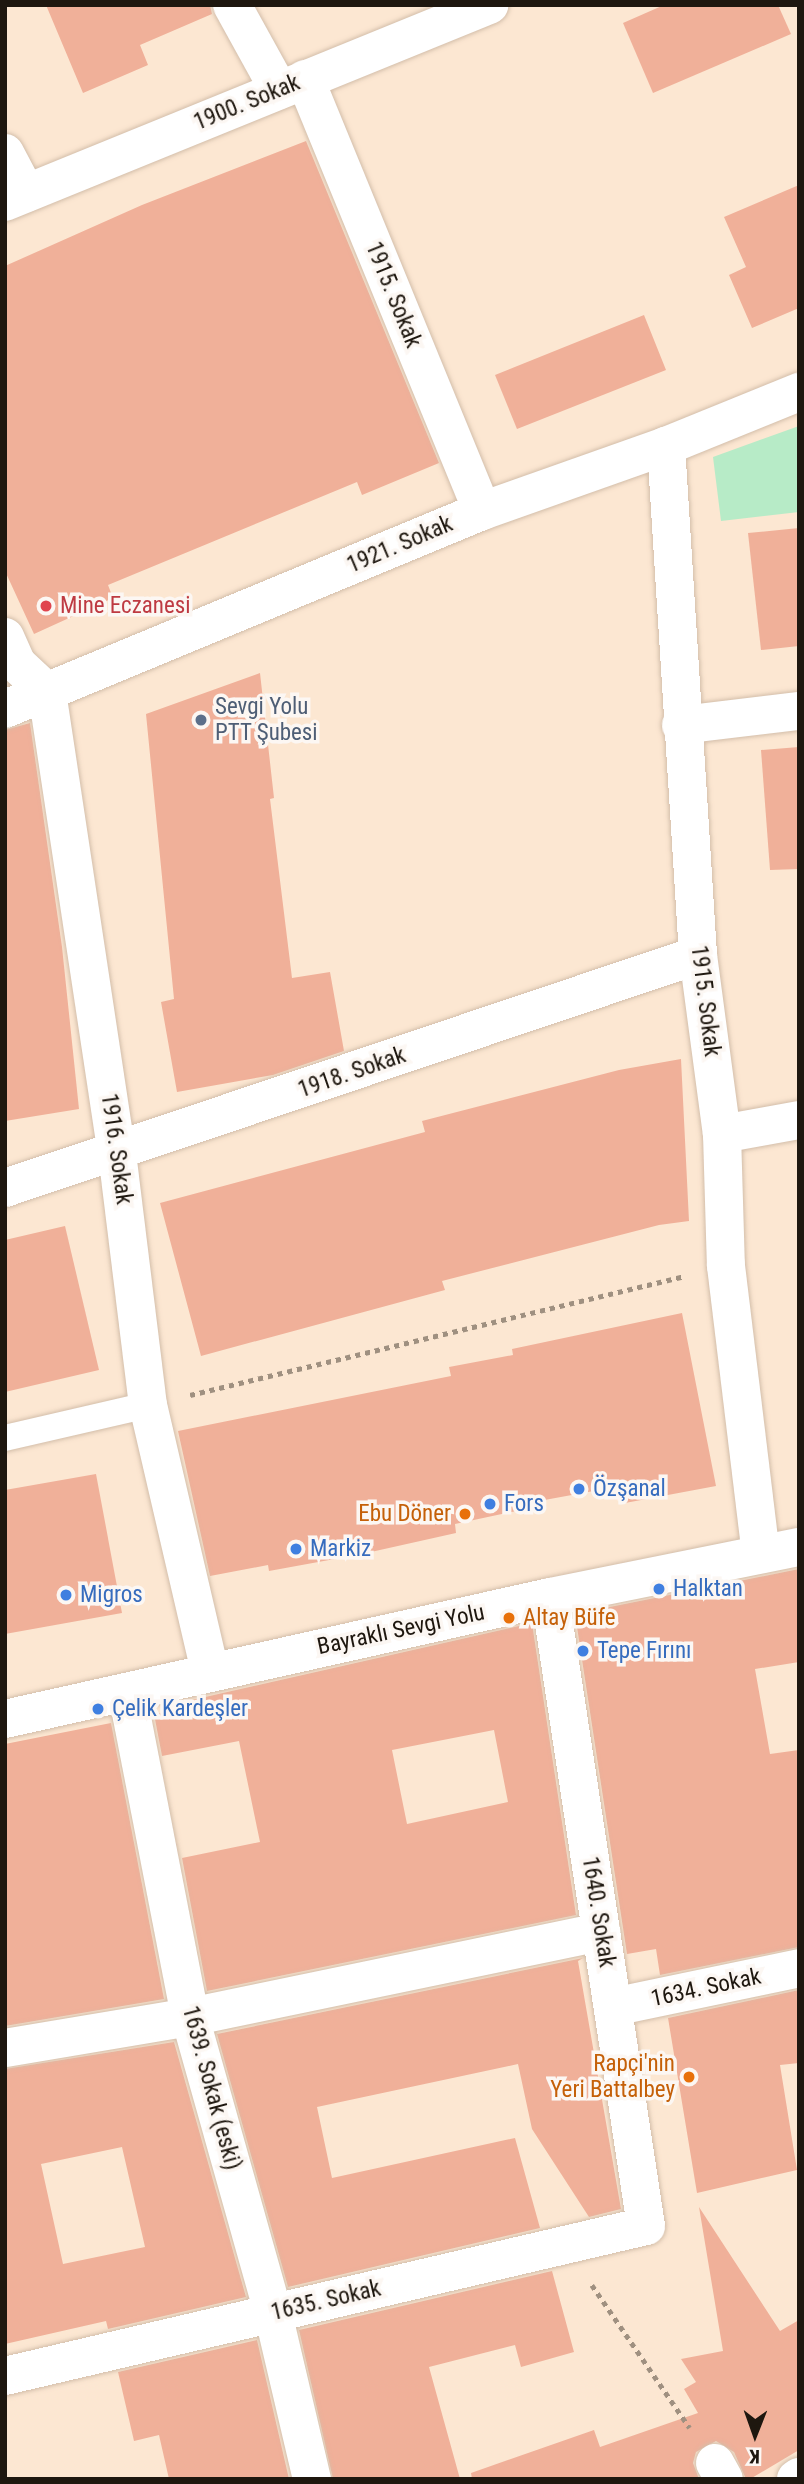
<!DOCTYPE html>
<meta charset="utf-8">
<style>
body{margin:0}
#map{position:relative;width:804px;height:2484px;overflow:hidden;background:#fce7d2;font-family:"Roboto Condensed",sans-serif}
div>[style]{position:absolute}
.green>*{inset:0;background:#b7ebc7}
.building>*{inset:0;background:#f0b099}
.path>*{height:4.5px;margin-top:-2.25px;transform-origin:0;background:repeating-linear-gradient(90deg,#9f9080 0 5px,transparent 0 10px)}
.roads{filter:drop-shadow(0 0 2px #d3beaa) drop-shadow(0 0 2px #d3beaa)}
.service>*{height:26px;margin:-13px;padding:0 13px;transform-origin:13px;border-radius:13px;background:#fff}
.pedestrian>*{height:38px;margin:-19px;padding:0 19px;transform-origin:19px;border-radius:19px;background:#fff}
.minor>*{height:38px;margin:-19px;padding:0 19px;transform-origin:19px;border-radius:19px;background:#fff}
.dots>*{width:19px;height:19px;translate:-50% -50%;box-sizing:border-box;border:4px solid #fcf7f3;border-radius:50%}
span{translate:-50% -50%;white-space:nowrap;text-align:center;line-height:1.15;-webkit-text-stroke:7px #fcf7f3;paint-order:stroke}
.street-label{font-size:23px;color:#1e170f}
.health-label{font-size:23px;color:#be3a42}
.left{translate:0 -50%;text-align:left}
.service-label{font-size:23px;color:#4e5e75}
.shop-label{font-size:23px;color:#366cbe}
.food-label{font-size:23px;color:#c56008}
.right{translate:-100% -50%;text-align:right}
.frame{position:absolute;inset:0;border:7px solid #1e170f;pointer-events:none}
.north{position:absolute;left:720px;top:2400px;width:70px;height:70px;-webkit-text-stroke:5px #fcf7f3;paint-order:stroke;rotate:181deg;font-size:19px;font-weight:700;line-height:28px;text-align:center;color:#1e170f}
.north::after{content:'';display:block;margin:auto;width:24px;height:32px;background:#1e170f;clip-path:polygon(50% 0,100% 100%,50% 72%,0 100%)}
</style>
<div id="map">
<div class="green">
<i style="clip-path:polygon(799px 426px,799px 512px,721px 521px,713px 457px)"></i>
</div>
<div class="building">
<i style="clip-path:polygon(46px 5px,210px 5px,212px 14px,140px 45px,148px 65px,83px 93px)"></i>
<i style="clip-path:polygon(664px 5px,778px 5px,791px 34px,653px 93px,623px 23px)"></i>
<i style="clip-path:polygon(306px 141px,439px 463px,362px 495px,357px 482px,108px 585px,113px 598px,34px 634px,5px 571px,5px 266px,142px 205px)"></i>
<i style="clip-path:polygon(799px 185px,799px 308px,752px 328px,729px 275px,746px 267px,724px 217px)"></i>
<i style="clip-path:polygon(644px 315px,666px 370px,517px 429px,495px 375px)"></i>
<i style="clip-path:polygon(799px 528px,799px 646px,761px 650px,748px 533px)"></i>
<i style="clip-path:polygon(260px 673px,274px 798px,270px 799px,292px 978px,330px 972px,344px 1051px,273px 1075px,177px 1092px,161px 1002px,174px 999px,146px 714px)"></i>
<i style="clip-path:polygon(30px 723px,62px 947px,79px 1109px,5px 1121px,5px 730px)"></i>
<i style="clip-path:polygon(799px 747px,799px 869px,770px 870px,761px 750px)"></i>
<i style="clip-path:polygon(681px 1059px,689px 1221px,659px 1225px,442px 1281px,445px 1290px,201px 1356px,160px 1203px,425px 1132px,422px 1121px,619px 1070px)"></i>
<i style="clip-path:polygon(65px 1226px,99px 1370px,5px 1392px,5px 1240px)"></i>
<i style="clip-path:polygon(682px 1313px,716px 1486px,625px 1503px,621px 1486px,539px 1501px,540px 1506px,455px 1524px,456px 1533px,362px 1554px,269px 1571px,268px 1565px,210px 1576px,178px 1431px,451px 1376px,449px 1367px,513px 1355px,512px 1349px)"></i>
<i style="clip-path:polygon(96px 1474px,122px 1613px,5px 1634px,5px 1490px)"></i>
<i style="clip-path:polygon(799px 1569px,799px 1662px,755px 1669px,770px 1754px,799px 1750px,799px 1947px,660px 1975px,656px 1949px,627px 1954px,575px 1614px)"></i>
<i style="clip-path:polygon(evenodd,532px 1623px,576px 1915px,207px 1991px,182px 1858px,260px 1842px,239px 1741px,162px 1756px,154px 1714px,162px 1713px,161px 1707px,532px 1623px,494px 1730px,508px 1802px,407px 1824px,392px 1750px,494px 1730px)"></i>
<i style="clip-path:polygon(111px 1723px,164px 1999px,5px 2026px,5px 1744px)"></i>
<i style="clip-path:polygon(583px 1958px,578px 1961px,621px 2209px,589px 2217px,532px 2129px,518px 2064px,317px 2107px,332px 2178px,515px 2138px,540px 2228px,288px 2287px,217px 2034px)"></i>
<i style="clip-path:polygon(799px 1990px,799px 2063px,780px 2065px,797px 2170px,697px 2193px,668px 2018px)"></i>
<i style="clip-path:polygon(evenodd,174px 2042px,246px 2297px,108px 2329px,106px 2321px,5px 2344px,5px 2069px,174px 2042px,122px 2147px,145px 2247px,63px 2264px,41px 2164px,122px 2147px)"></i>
<i style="clip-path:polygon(699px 2207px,780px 2331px,799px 2320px,799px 2450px,750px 2479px,746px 2479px,734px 2452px,716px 2441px,696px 2452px,693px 2463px,699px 2479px,472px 2479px,471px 2473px,594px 2430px,600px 2447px,698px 2413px,684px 2389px,696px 2382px,681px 2359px,723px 2351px)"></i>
<i style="clip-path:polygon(552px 2271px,574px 2352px,521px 2367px,515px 2345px,429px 2367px,460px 2479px,333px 2479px,299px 2330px)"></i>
<i style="clip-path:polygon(257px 2340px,289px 2479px,169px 2479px,159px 2435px,134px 2441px,118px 2372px)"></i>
</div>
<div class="path">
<i style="left:190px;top:1395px;width:509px;rotate:-13.52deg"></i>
<i style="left:592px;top:2285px;width:173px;rotate:55.6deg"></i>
</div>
<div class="roads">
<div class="service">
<i style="left:5px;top:1438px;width:147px;rotate:-13deg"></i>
</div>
<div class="pedestrian">
<i style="left:5px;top:1719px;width:558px;rotate:-12.62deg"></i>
<i style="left:550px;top:1597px;width:254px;rotate:-11.4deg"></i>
</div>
<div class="minor">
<i style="left:232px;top:5px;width:97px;rotate:61.1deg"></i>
<i style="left:305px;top:79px;width:467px;rotate:67.7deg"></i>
<i style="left:5px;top:153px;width:45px;rotate:62.3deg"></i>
<i style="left:5px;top:202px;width:523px;rotate:-22.15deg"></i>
<i style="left:666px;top:446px;width:510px;rotate:86.4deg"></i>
<i style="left:698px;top:955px;width:181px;rotate:82.4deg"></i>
<i style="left:722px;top:1134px;width:132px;rotate:88.3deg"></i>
<i style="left:726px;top:1266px;width:290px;rotate:83.1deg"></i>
<i style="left:5px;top:637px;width:30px;rotate:66deg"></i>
<i style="left:17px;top:664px;width:41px;rotate:43deg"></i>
<i style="left:47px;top:692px;width:466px;rotate:81.4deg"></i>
<i style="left:117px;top:1153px;width:254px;rotate:83deg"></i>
<i style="left:148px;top:1405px;width:274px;rotate:76.9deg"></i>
<i style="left:5px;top:709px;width:516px;rotate:-22.54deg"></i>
<i style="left:482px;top:511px;width:195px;rotate:-19.5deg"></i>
<i style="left:666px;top:446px;width:144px;rotate:-22.1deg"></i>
<i style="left:681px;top:725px;width:119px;rotate:-6.8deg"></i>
<i style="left:722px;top:1134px;width:78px;rotate:-10.3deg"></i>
<i style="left:5px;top:1188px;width:731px;rotate:-18.58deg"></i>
<i style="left:127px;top:1692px;width:331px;rotate:79deg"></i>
<i style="left:190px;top:2017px;width:307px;rotate:74.3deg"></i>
<i style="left:273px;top:2313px;width:171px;rotate:76.8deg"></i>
<i style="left:613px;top:2007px;width:190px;rotate:-11.8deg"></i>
<i style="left:5px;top:2048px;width:188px;rotate:-9.5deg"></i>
<i style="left:190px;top:2017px;width:420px;rotate:-11.7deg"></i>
<i style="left:5px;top:2376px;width:658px;rotate:-13.17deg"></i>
<i style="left:646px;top:2226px;width:636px;rotate:-98.68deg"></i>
<i style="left:715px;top:2463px;width:18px;rotate:61deg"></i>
<i style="left:796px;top:2479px;width:4px;rotate:-34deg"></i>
</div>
</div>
<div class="dots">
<i style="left:46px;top:606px;background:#e0444e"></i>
<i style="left:201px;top:720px;background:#5c6f8a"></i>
<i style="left:579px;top:1489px;background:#3f7fe0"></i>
<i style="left:490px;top:1504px;background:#3f7fe0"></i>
<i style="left:465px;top:1514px;background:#e8710a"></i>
<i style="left:296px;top:1549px;background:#3f7fe0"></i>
<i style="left:659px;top:1589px;background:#3f7fe0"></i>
<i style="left:66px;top:1595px;background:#3f7fe0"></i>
<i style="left:509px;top:1618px;background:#e8710a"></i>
<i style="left:583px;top:1651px;background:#3f7fe0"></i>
<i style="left:98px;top:1709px;background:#3f7fe0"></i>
<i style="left:689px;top:2077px;background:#e8710a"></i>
</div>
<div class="street-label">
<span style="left:247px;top:103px;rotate:-22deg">1900. Sokak</span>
<span style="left:393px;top:295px;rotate:68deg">1915. Sokak</span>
<span style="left:400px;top:545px;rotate:-23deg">1921. Sokak</span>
<span style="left:705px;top:1001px;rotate:83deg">1915. Sokak</span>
<span style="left:352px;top:1073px;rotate:-19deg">1918. Sokak</span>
<span style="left:116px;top:1149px;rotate:82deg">1916. Sokak</span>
<span style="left:401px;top:1630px;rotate:-12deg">Bayraklı Sevgi Yolu</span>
<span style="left:598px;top:1912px;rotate:81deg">1640. Sokak</span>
<span style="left:706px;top:1988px;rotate:-12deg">1634. Sokak</span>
<span style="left:211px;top:2088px;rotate:75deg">1639. Sokak (eski)</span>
<span style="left:326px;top:2301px;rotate:-13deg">1635. Sokak</span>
</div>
<div class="health-label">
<span class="left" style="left:60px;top:606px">Mine Eczanesi</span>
</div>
<div class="service-label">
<span class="left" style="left:215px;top:720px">Sevgi Yolu<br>PTT Şubesi</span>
</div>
<div class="shop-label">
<span class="left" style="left:593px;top:1489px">Özşanal</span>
<span class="left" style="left:504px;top:1504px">Fors</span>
<span class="left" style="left:310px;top:1549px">Markiz</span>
<span class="left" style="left:673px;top:1589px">Halktan</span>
<span class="left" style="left:80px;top:1595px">Migros</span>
<span class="left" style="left:597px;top:1651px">Tepe Fırını</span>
<span class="left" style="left:112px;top:1709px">Çelik Kardeşler</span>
</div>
<div class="food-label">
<span class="right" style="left:451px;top:1514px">Ebu Döner</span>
<span class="left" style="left:523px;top:1618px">Altay Büfe</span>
<span class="right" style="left:675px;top:2077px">Rapçi'nin<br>Yeri Battalbey</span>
</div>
<div class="frame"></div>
<div class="north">K</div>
</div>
